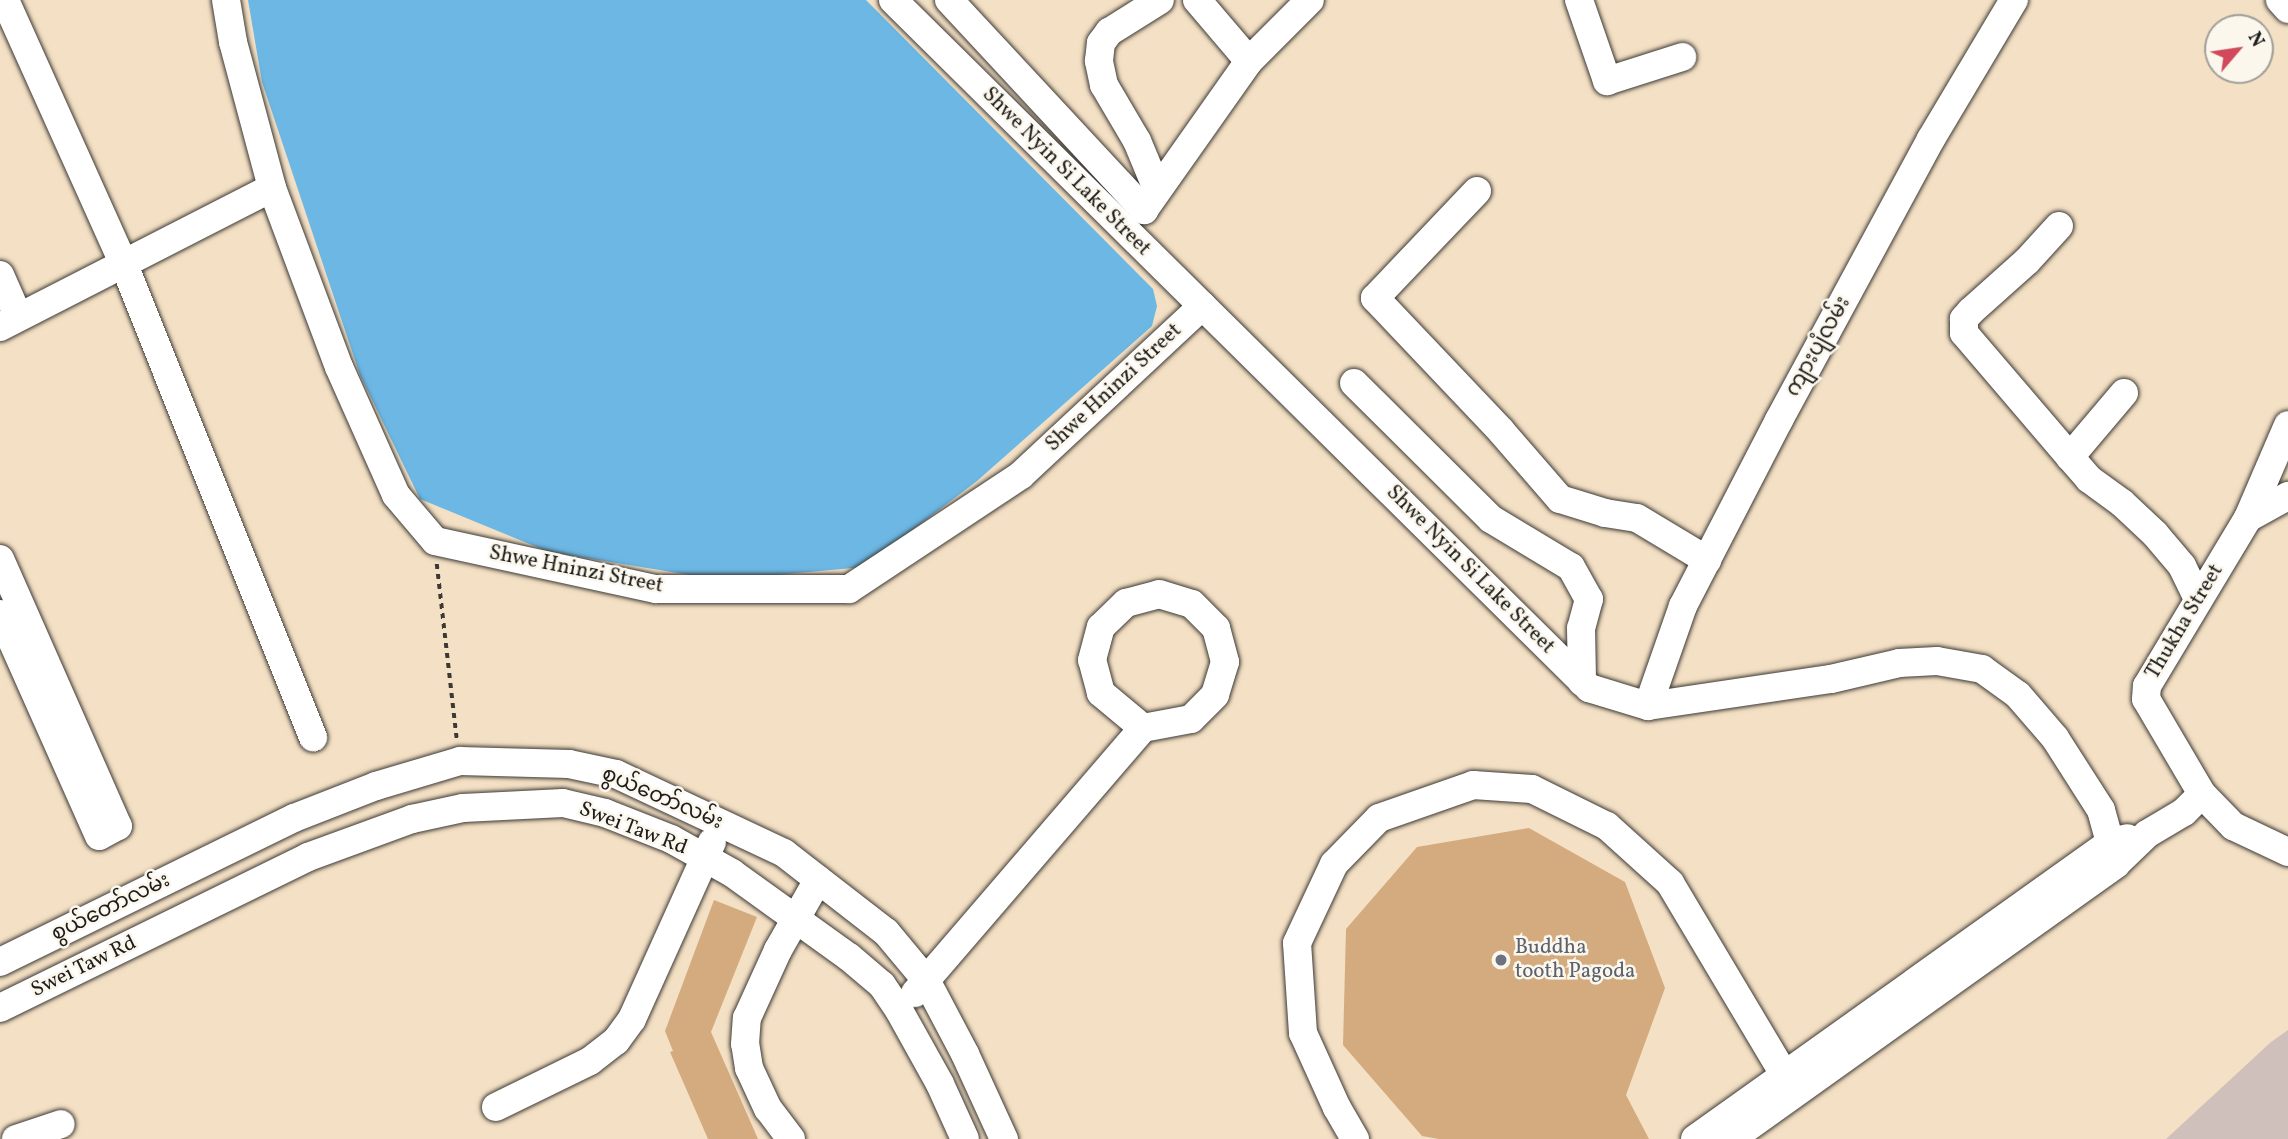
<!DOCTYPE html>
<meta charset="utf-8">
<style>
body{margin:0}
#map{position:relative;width:2288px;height:1139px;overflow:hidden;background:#f4e0c4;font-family:Vollkorn,"Noto Sans Myanmar",serif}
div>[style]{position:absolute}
.industrial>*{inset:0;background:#d0c0bc}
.water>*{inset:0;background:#6cb7e4}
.building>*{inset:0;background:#d4ab7e}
.path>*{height:3.5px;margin-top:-1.75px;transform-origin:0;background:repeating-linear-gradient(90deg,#3c3935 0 5px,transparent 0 10px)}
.roads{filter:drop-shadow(0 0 2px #3c3935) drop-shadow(0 0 2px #3c3935)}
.minor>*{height:28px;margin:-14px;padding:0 14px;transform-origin:14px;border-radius:14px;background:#fff}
.dots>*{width:19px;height:19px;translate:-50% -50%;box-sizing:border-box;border:4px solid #fbf7ec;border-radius:50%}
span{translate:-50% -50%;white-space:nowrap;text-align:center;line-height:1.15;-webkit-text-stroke:5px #fbf7ec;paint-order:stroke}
.street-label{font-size:21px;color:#1c1c1c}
.worship-label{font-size:21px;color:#5b616d}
.left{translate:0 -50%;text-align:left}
.north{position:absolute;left:2204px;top:14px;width:70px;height:70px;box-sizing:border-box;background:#fbf7ec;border:2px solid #a29f99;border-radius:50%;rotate:61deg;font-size:19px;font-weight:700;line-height:28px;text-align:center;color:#1c1c1c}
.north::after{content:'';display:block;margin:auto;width:24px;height:32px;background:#d1495b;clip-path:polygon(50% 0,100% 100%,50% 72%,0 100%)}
</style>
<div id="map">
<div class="industrial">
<i style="clip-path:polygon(2288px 1030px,2288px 1139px,2166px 1139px,2271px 1042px)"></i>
</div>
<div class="water">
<i style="clip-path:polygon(248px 0,866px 0,1153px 289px,1157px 306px,1152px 326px,977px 481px,864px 567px,721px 580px,549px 552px,420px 499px,360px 375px,262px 82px)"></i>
</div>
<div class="building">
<i style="clip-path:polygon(1529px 828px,1625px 882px,1665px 988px,1626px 1095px,1649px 1139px,1439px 1139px,1422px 1136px,1343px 1045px,1346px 929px,1417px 847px)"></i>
<i style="clip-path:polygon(714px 900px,757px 917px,711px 1032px,758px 1139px,708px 1139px,670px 1052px,673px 1051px,665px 1031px)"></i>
</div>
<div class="path">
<i style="left:437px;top:564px;width:177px;rotate:83.5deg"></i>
</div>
<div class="roads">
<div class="minor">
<i style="left:5px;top:0;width:287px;rotate:65.8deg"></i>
<i style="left:123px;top:262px;width:512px;rotate:68.2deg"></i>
<i style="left:226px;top:0;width:43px;rotate:80.5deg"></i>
<i style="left:233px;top:42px;width:151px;rotate:75deg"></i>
<i style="left:272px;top:188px;width:191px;rotate:69.5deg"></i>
<i style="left:339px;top:367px;width:140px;rotate:66deg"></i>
<i style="left:396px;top:495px;width:60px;rotate:49.7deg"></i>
<i style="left:435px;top:541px;width:226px;rotate:12.3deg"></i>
<i style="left:656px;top:589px;width:193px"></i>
<i style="left:849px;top:589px;width:206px;rotate:-33.5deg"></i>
<i style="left:1021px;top:475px;width:248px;rotate:-43deg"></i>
<i style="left:893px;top:0;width:979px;rotate:44.67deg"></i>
<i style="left:1589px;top:688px;width:62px;rotate:17deg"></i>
<i style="left:1648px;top:706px;width:185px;rotate:-8.4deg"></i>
<i style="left:1831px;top:679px;width:70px;rotate:-13.2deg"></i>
<i style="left:1899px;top:663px;width:38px;rotate:-3deg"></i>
<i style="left:1937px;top:661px;width:46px;rotate:10.1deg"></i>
<i style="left:1982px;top:669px;width:44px;rotate:35.8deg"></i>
<i style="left:2018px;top:695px;width:57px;rotate:49.3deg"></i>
<i style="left:2055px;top:738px;width:85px;rotate:57.4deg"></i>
<i style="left:2101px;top:810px;width:56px;rotate:74.5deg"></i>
<i style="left:949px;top:0;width:287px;rotate:47.1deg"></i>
<i style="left:1144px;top:210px;width:182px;rotate:-54.8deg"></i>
<i style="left:1249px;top:61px;width:86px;rotate:-45deg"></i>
<i style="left:1197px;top:0;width:80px;rotate:49.6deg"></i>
<i style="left:1579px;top:0;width:86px;rotate:70.9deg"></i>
<i style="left:1607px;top:81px;width:79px;rotate:-17.7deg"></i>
<i style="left:2280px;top:0;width:12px;rotate:48deg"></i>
<i style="left:1157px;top:189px;width:52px;rotate:-112.6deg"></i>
<i style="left:1137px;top:141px;width:65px;rotate:-120.5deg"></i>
<i style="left:1104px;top:85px;width:25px;rotate:-102deg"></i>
<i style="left:1099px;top:61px;width:18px;rotate:-84deg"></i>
<i style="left:1101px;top:43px;width:14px;rotate:-54deg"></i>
<i style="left:1109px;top:32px;width:60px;rotate:-32.1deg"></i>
<i style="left:1477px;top:191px;width:148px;rotate:133.6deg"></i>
<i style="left:1375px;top:298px;width:183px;rotate:46.5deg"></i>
<i style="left:1501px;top:431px;width:90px;rotate:49.1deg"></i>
<i style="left:1560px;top:499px;width:47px;rotate:17.3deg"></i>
<i style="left:1605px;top:513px;width:32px;rotate:9deg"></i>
<i style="left:1637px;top:518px;width:82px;rotate:31deg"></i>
<i style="left:2059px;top:226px;width:47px;rotate:132.4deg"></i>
<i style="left:2027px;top:261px;width:75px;rotate:138.2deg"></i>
<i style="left:1971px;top:311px;width:11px;rotate:131deg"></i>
<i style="left:1964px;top:319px;width:14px;rotate:90deg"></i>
<i style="left:1964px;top:333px;width:163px;rotate:49.5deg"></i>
<i style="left:0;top:275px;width:45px;rotate:66.3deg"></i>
<i style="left:0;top:327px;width:305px;rotate:-27.1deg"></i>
<i style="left:1354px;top:383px;width:193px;rotate:44.8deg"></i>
<i style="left:1491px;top:519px;width:93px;rotate:31deg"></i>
<i style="left:1571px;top:567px;width:37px;rotate:61deg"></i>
<i style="left:1589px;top:599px;width:30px;rotate:105deg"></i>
<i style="left:1581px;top:628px;width:54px;rotate:88.9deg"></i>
<i style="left:2124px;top:393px;width:84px;rotate:130.2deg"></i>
<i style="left:2070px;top:457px;width:29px;rotate:49deg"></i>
<i style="left:2089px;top:479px;width:41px;rotate:36deg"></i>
<i style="left:2122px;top:503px;width:45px;rotate:43.2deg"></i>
<i style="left:2155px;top:534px;width:42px;rotate:49.8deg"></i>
<i style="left:2182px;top:566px;width:37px;rotate:64deg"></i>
<i style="left:2248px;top:518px;width:46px;rotate:-28.8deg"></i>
<i style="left:0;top:559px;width:292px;rotate:66.2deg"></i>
<i style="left:118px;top:826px;width:21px;rotate:152deg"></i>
<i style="left:99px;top:836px;width:243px;rotate:-114deg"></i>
<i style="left:1159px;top:594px;width:34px;rotate:17deg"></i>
<i style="left:1192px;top:604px;width:34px;rotate:45deg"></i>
<i style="left:1216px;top:628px;width:35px;rotate:75deg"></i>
<i style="left:1225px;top:662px;width:34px;rotate:107deg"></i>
<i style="left:1215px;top:695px;width:34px;rotate:135deg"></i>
<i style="left:1191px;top:719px;width:49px;rotate:169.4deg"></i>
<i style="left:1143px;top:728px;width:55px;rotate:-140.2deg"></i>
<i style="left:1101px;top:693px;width:34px;rotate:-105deg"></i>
<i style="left:1092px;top:660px;width:34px;rotate:-75deg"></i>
<i style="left:1101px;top:627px;width:35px;rotate:-44deg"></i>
<i style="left:1126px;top:603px;width:34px;rotate:-15deg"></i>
<i style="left:1648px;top:706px;width:106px;rotate:-70.7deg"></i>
<i style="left:1683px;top:606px;width:209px;rotate:-62.7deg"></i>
<i style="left:1779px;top:420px;width:319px;rotate:-61.6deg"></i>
<i style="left:1931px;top:139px;width:162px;rotate:-59.2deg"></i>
<i style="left:2202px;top:794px;width:45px;rotate:45.9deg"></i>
<i style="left:2233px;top:826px;width:61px;rotate:25.3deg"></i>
<i style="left:0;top:962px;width:327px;rotate:-26.1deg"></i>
<i style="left:294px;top:818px;width:88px;rotate:-21.3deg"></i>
<i style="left:376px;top:786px;width:88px;rotate:-16.6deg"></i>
<i style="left:460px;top:761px;width:109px;rotate:1.6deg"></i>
<i style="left:569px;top:764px;width:48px;rotate:12deg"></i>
<i style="left:616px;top:774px;width:186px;rotate:25.2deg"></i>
<i style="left:784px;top:853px;width:129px;rotate:37.8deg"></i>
<i style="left:886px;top:932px;width:62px;rotate:50.2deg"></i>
<i style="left:926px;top:980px;width:84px;rotate:62.2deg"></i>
<i style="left:965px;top:1054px;width:94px;rotate:65.4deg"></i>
<i style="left:915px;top:993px;width:350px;rotate:-49.3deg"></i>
<i style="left:0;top:1008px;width:343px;rotate:-26.1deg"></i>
<i style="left:308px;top:857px;width:111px;rotate:-20.1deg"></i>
<i style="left:412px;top:819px;width:52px;rotate:-12.2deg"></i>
<i style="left:463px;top:808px;width:100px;rotate:-2.9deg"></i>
<i style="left:563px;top:803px;width:43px;rotate:13.4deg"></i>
<i style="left:605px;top:813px;width:71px;rotate:21.5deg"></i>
<i style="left:671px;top:839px;width:70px;rotate:29.1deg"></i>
<i style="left:732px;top:873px;width:144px;rotate:35.7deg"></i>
<i style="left:849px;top:957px;width:43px;rotate:40.3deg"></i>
<i style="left:882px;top:985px;width:32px;rotate:56deg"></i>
<i style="left:900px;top:1012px;width:82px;rotate:60.9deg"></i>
<i style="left:940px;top:1084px;width:60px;rotate:65.6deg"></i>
<i style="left:496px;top:1107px;width:105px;rotate:-26.1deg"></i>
<i style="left:590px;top:1061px;width:33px;rotate:-38deg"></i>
<i style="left:616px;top:1041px;width:27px;rotate:-54deg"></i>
<i style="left:632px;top:1019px;width:194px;rotate:-65.7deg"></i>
<i style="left:16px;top:1139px;width:47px;rotate:-18.4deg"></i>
<i style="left:791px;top:1139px;width:38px;rotate:-127deg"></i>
<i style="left:768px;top:1109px;width:45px;rotate:-114.9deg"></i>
<i style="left:749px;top:1068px;width:24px;rotate:-99deg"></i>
<i style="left:745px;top:1044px;width:26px;rotate:-86deg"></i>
<i style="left:747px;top:1018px;width:75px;rotate:-65.5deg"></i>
<i style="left:778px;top:950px;width:81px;rotate:-60.3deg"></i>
<i style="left:1355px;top:1139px;width:36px;rotate:-120deg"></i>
<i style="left:1337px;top:1108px;width:82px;rotate:-114.4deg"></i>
<i style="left:1303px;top:1033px;width:90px;rotate:-93.8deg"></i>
<i style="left:1297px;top:943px;width:87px;rotate:-64.9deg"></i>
<i style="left:1334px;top:864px;width:64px;rotate:-45.6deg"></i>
<i style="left:1379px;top:818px;width:100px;rotate:-19.3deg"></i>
<i style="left:1473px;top:785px;width:59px;rotate:3.9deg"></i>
<i style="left:1532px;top:789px;width:84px;rotate:26.3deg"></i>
<i style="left:1607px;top:826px;width:85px;rotate:42.1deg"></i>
<i style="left:1670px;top:883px;width:244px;rotate:59.2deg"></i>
<i style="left:1695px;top:1139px;width:511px;rotate:-35.52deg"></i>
<i style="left:2111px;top:842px;width:17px;rotate:-13deg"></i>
<i style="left:1731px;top:1139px;width:473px;rotate:-35.5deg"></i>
<i style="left:2116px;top:864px;width:43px;rotate:-44.1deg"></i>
<i style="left:2147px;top:834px;width:43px;rotate:-30.7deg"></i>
<i style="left:2184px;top:812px;width:25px;rotate:-45deg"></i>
<i style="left:2202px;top:794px;width:110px;rotate:-120.5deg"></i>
<i style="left:2146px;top:699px;width:13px;rotate:-86deg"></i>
<i style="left:2147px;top:686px;width:196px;rotate:-59deg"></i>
<i style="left:2248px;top:518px;width:101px;rotate:-66.7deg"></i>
</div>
</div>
<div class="dots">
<i style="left:1501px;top:960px;background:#6b7280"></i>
</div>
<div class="street-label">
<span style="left:1066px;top:172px;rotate:45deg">Shwe Nyin Si Lake Street</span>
<span style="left:1819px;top:347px;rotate:-61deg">ကျားပျံလမ်း</span>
<span style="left:1114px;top:388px;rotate:-43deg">Shwe Hninzi Street</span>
<span style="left:576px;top:570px;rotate:11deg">Shwe Hninzi Street</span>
<span style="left:1470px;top:570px;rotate:45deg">Shwe Nyin Si Lake Street</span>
<span style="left:2185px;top:622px;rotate:-59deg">Thukha Street</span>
<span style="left:662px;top:799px;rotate:23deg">စွယ်တော်လမ်း</span>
<span style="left:633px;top:829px;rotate:21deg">Swei Taw Rd</span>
<span style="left:111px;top:908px;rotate:-26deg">စွယ်တော်လမ်း</span>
<span style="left:84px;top:967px;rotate:-26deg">Swei Taw Rd</span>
</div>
<div class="worship-label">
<span class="left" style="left:1515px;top:960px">Buddha<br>tooth Pagoda</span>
</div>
<div class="north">N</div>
</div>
